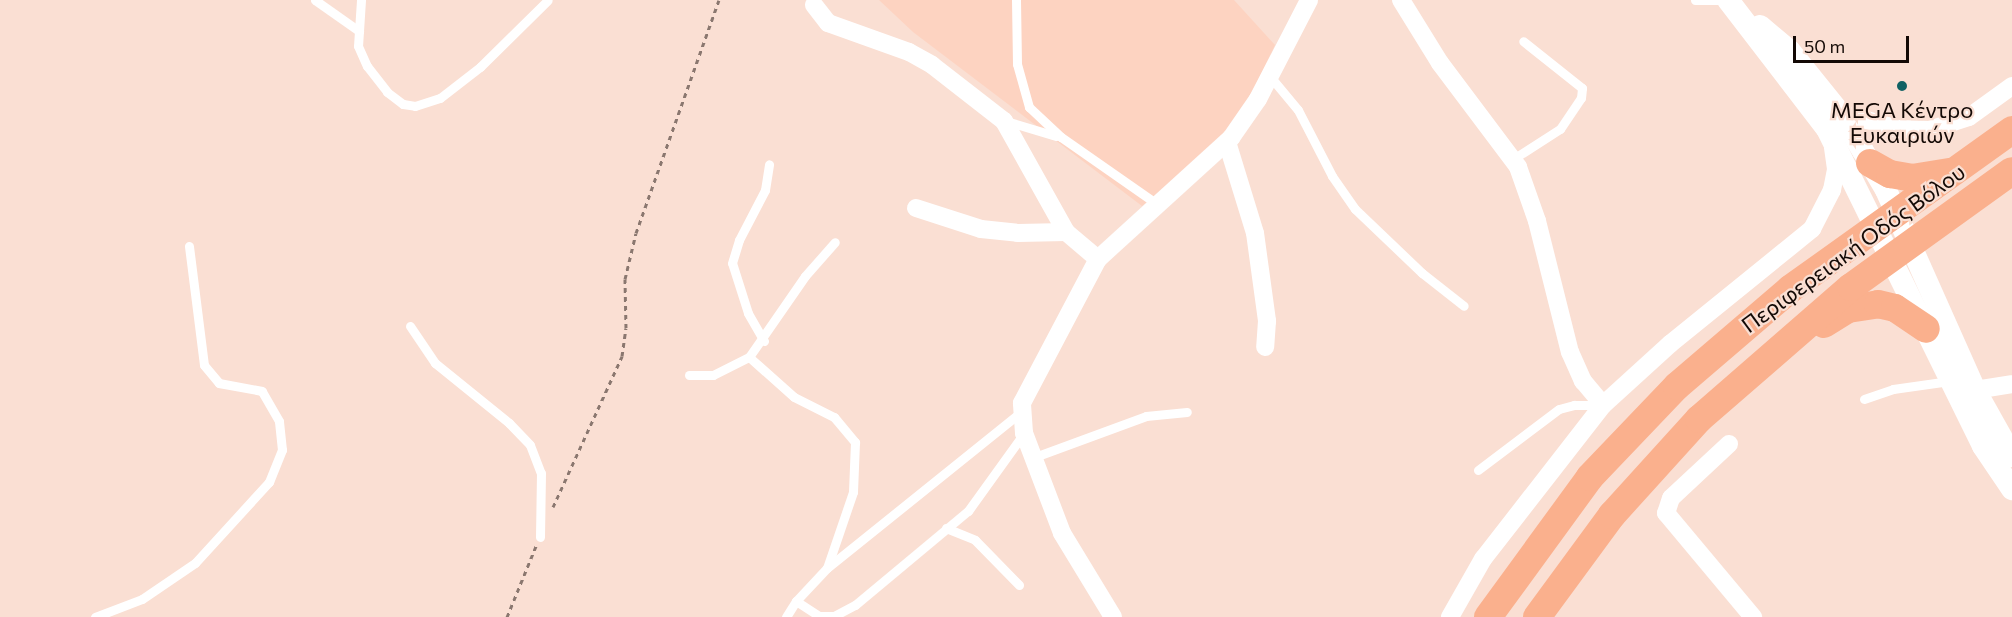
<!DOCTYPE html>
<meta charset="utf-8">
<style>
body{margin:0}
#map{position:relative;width:2012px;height:617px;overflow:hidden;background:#fadfd3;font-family:Commissioner,sans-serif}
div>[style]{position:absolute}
.built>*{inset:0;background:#fdd3c1}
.path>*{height:3px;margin-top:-1.5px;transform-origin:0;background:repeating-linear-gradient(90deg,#8a776f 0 4.5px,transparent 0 9px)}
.service>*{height:9px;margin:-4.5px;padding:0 4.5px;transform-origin:4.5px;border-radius:4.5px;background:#fff}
.minor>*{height:18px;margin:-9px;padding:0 9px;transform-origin:9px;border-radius:9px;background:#fff}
.tertiary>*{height:22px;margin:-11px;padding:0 11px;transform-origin:11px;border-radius:11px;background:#fff}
.primary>*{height:28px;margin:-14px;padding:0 14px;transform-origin:14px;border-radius:14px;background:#fab08d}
.dots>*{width:16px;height:16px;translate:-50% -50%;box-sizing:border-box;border:3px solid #fadfd3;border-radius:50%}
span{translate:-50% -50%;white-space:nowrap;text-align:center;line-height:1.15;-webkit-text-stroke:4.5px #fadfd3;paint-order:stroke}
.poi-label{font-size:22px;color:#130905}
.street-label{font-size:22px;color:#130905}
.scale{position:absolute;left:1793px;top:36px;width:116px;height:27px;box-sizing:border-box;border:3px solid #130905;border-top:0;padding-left:8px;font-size:18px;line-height:21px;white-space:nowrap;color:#130905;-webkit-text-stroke:4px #fadfd3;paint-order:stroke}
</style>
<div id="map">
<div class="built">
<i style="clip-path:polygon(879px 0,1234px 0,1275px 45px,1249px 99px,1214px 148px,1142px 206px,913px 32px)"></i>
</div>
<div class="path">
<i style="left:553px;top:507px;width:166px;rotate:-65.4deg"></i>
<i style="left:622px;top:356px;width:28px;rotate:-82deg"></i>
<i style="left:626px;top:328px;width:49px;rotate:-91.2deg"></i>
<i style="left:625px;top:279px;width:47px;rotate:-76.6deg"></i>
<i style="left:636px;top:233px;width:247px;rotate:-70.4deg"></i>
<i style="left:507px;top:617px;width:77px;rotate:-67.8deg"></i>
</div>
<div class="service">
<i style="left:315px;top:0;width:54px;rotate:35.2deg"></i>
<i style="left:361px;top:0;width:46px;rotate:93.7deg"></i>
<i style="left:358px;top:46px;width:22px;rotate:66deg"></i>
<i style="left:367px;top:66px;width:33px;rotate:52deg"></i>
<i style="left:387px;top:92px;width:20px;rotate:37deg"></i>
<i style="left:403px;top:104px;width:12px;rotate:9deg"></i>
<i style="left:415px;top:106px;width:26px;rotate:-18deg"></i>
<i style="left:440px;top:98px;width:51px;rotate:-37.8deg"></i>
<i style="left:480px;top:67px;width:95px;rotate:-44.6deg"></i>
<i style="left:1016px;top:0;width:64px;rotate:89.1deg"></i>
<i style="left:1017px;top:64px;width:45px;rotate:74.4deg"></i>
<i style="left:1029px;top:107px;width:44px;rotate:43.2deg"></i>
<i style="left:1061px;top:137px;width:117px;rotate:34.9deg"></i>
<i style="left:1695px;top:0;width:25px"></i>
<i style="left:1269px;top:75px;width:45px;rotate:50.4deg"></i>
<i style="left:1298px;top:110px;width:74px;rotate:62.7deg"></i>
<i style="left:1332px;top:176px;width:40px;rotate:55.1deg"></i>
<i style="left:1355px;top:209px;width:93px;rotate:43.7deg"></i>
<i style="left:1422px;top:273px;width:53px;rotate:38.2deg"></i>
<i style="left:1006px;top:121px;width:52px;rotate:16.7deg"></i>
<i style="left:1513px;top:159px;width:56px;rotate:-32.6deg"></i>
<i style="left:1560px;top:129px;width:37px;rotate:-56deg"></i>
<i style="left:1581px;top:98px;width:10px;rotate:-84deg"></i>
<i style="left:1582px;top:88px;width:75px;rotate:-141.5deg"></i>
<i style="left:410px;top:326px;width:45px;rotate:56deg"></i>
<i style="left:435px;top:363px;width:95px;rotate:39deg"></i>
<i style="left:509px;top:423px;width:30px;rotate:46deg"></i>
<i style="left:530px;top:445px;width:30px;rotate:69deg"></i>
<i style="left:541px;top:473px;width:64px;rotate:90.9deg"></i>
<i style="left:764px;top:341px;width:32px;rotate:-120deg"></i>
<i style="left:748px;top:313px;width:52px;rotate:-107.7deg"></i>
<i style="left:732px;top:263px;width:24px;rotate:-73deg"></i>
<i style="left:739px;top:240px;width:56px;rotate:-62.5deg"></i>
<i style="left:765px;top:190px;width:26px;rotate:-81deg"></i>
<i style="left:749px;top:357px;width:60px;rotate:41.6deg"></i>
<i style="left:794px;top:397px;width:45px;rotate:26.6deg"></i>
<i style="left:834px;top:417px;width:33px;rotate:50deg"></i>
<i style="left:855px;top:442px;width:50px;rotate:92.3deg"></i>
<i style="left:853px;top:492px;width:80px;rotate:108.9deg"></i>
<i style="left:689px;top:375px;width:24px"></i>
<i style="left:713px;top:375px;width:40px;rotate:-26.6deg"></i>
<i style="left:749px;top:357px;width:98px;rotate:-55.3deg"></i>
<i style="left:805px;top:276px;width:45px;rotate:-48.6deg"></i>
<i style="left:1864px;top:399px;width:31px;rotate:-19deg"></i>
<i style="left:1893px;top:389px;width:57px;rotate:-8.1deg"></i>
<i style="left:1032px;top:458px;width:121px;rotate:-20.2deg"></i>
<i style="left:1146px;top:416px;width:41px;rotate:-5.6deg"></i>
<i style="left:1478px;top:470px;width:101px;rotate:-37deg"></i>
<i style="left:1559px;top:409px;width:16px;rotate:-15deg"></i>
<i style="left:1574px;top:405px;width:28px"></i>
<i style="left:946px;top:528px;width:31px;rotate:22deg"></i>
<i style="left:975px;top:540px;width:63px;rotate:45.6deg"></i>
<i style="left:796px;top:601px;width:27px;rotate:33deg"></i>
<i style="left:819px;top:616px;width:15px"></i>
<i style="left:834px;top:616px;width:24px;rotate:-28deg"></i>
<i style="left:855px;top:605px;width:147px;rotate:-39.8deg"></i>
<i style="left:968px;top:511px;width:96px;rotate:-54.3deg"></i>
<i style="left:95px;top:617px;width:50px;rotate:-21deg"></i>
<i style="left:142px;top:599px;width:64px;rotate:-34.2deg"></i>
<i style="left:195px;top:563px;width:110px;rotate:-47.6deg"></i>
<i style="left:269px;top:482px;width:35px;rotate:-68deg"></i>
<i style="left:282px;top:450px;width:29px;rotate:-96deg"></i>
<i style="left:279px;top:421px;width:34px;rotate:-120deg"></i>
<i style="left:262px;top:391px;width:44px;rotate:-169.5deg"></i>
<i style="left:219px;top:383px;width:23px;rotate:-130deg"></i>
<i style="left:204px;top:365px;width:120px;rotate:-97.2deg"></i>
<i style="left:786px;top:617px;width:19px;rotate:-58deg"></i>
<i style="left:796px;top:601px;width:45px;rotate:-46.8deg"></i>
<i style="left:827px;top:568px;width:249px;rotate:-38.8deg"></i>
</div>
<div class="minor">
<i style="left:1401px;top:0;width:74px;rotate:58.2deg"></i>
<i style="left:1440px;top:63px;width:130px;rotate:53.1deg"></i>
<i style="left:1518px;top:167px;width:57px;rotate:70.6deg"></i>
<i style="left:1537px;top:221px;width:135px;rotate:75.9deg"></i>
<i style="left:1570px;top:352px;width:32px;rotate:66deg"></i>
<i style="left:1583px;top:381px;width:31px;rotate:50deg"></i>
<i style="left:814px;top:5px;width:23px;rotate:52deg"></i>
<i style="left:828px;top:23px;width:86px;rotate:19.7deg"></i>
<i style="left:909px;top:52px;width:26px;rotate:29deg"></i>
<i style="left:932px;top:65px;width:91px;rotate:37.9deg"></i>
<i style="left:1004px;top:121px;width:127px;rotate:60.8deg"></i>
<i style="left:1066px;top:232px;width:42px;rotate:40.2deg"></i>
<i style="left:1839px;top:112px;width:61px;rotate:16.1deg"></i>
<i style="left:1898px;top:129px;width:31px;rotate:2deg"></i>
<i style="left:1929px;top:130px;width:42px;rotate:-18deg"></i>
<i style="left:1969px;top:117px;width:53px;rotate:-35.8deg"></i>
<i style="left:1227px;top:142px;width:95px;rotate:72.9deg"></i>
<i style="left:1255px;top:233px;width:89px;rotate:82.2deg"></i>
<i style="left:1267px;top:321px;width:26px;rotate:94deg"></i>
<i style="left:916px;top:208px;width:68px;rotate:17.9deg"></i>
<i style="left:981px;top:229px;width:37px;rotate:6deg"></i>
<i style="left:1018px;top:233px;width:48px;rotate:-1.2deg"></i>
<i style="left:1975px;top:390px;width:37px;rotate:-9deg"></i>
<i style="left:1729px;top:444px;width:79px;rotate:137deg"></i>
<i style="left:1671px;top:498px;width:16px;rotate:108deg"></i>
<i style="left:1666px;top:513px;width:136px;rotate:50.1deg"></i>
<i style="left:1113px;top:617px;width:98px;rotate:-121.3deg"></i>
<i style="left:1062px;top:533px;width:107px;rotate:-110.8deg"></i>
<i style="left:1024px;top:433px;width:30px;rotate:-94deg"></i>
<i style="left:1022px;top:403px;width:163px;rotate:-62.2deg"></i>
<i style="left:1098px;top:259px;width:180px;rotate:-42.3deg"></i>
<i style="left:1231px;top:138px;width:47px;rotate:-55.3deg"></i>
<i style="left:1258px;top:99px;width:111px;rotate:-62.7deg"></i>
<i style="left:1450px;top:617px;width:67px;rotate:-60.4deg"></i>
<i style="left:1483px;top:559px;width:195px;rotate:-52.1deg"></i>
<i style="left:1603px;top:405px;width:91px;rotate:-42.3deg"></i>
<i style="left:1670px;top:344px;width:183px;rotate:-39deg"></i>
<i style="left:1812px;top:229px;width:44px;rotate:-62.9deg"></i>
<i style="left:1832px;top:190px;width:21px;rotate:-79deg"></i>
<i style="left:1836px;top:169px;width:22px;rotate:-98deg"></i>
</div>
<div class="tertiary">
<i style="left:1728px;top:0;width:163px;rotate:52.5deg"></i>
<i style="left:1827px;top:129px;width:353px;rotate:63.8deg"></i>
<i style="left:1983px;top:446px;width:52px;rotate:56deg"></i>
<i style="left:1760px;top:26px;width:38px;rotate:40deg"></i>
<i style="left:1789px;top:50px;width:80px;rotate:51.1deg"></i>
<i style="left:1839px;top:112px;width:46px;rotate:58.4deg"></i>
<i style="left:1863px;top:151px;width:45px;rotate:59.5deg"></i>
<i style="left:1886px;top:190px;width:219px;rotate:66deg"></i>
<i style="left:1975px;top:390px;width:76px;rotate:60.7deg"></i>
</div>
<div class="primary">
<i style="left:1870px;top:163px;width:23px;rotate:29deg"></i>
<i style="left:1890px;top:174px;width:22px;rotate:10deg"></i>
<i style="left:1912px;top:178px;width:39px;rotate:-9deg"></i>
<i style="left:1824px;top:324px;width:28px;rotate:-32deg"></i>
<i style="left:1848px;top:309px;width:30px;rotate:-9deg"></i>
<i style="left:1878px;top:304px;width:17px;rotate:13deg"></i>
<i style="left:1895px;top:308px;width:37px;rotate:34deg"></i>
<i style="left:1488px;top:617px;width:173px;rotate:-53.9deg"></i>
<i style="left:1590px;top:477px;width:126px;rotate:-46.3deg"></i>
<i style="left:1677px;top:386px;width:149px;rotate:-40.6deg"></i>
<i style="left:1790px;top:289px;width:273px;rotate:-35.6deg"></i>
<i style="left:1537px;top:617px;width:127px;rotate:-53.7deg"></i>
<i style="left:1612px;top:515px;width:130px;rotate:-47.8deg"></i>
<i style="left:1699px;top:419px;width:201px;rotate:-41deg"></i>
<i style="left:1851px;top:287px;width:198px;rotate:-35.8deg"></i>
</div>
<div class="dots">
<i style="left:1902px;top:86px;background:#106163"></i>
</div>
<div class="poi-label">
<span style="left:1902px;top:122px">MEGA Κέντρο<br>Ευκαιριών</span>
</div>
<div class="street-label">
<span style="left:1853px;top:248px;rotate:-36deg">Περιφερειακή Οδός Βόλου</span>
</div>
<div class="scale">50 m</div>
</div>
